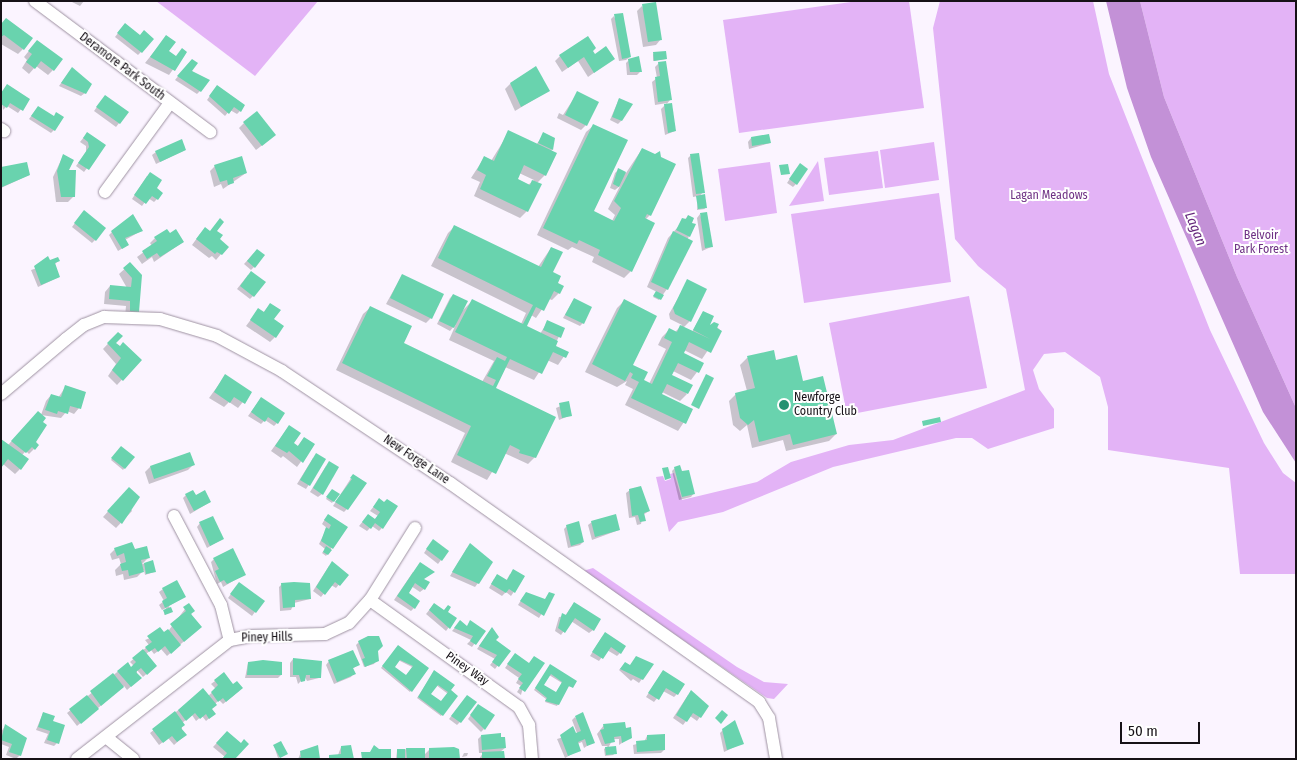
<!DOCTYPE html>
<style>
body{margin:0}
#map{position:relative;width:1297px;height:760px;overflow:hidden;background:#fbf4ff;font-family:"Fira Sans Condensed",sans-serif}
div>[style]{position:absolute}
.green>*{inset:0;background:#e3b3f6}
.water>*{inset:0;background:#c391d7}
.shadow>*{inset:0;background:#0003}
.building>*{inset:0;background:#69d3ae}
.roads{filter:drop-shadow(0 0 1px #9e92a2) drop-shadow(0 0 1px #9e92a2)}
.minor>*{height:12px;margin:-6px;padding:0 6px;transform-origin:6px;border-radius:6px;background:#fff}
.dots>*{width:14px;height:14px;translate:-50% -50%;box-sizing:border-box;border:2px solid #fff;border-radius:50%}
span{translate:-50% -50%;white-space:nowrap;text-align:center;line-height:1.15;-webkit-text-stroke:4px #fff;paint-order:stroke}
.street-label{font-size:12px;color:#161117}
.park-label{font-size:12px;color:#6e3184}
.poi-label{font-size:12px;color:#161117}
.left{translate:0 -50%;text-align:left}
.water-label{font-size:14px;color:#65287b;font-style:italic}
.frame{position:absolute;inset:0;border:2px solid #161117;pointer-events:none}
.scale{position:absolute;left:1120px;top:722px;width:80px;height:22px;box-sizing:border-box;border:2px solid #161117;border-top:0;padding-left:6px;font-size:15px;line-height:18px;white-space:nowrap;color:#161117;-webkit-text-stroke:4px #fff;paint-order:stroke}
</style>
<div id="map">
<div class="green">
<i style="clip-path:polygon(156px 1px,318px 1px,255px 76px)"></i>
<i style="clip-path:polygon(858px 1px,909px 1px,924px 108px,739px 133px,723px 20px)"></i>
<i style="clip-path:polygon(940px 1px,1093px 1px,1109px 74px,1210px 330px,1264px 443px,1283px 473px,1296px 483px,1296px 574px,1240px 574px,1229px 468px,1108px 450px,1108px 407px,1100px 377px,1065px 352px,1044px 354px,1033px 370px,1039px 389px,1054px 409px,1054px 428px,988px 449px,972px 438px,956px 438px,833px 467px,723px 512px,678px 522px,669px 532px,656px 477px,663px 476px,665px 481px,671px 479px,670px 474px,674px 473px,682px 500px,757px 482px,791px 462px,849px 445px,893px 440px,1025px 390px,1006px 289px,978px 266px,955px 239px,933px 28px)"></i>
<i style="clip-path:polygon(1140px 1px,1296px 1px,1296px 408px,1237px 277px,1164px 97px)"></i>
<i style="clip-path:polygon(934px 142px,939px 180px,885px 188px,880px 150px)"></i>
<i style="clip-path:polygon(878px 151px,883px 188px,829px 195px,824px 158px)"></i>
<i style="clip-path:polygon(818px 161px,824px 201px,789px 206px)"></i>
<i style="clip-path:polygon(770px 162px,777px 213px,725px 221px,718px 169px)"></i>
<i style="clip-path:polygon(939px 193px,951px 282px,804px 303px,791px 214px)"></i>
<i style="clip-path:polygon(969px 296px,987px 388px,847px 415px,829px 323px)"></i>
<i style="clip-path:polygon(593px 568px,737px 667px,764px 682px,788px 684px,774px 699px,767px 698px,583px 571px)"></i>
</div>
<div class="water">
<i style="clip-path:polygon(1106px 1px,1140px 1px,1164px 97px,1237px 277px,1296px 408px,1296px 463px,1263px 412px,1151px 157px,1127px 88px)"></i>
</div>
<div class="shadow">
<i style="clip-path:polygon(70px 1px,84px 1px,80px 6px)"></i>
<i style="clip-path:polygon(642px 6px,661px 39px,656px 45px,643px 47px,637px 11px)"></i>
<i style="clip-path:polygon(614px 16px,630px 57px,626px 60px,619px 61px,611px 19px)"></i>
<i style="clip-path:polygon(1px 25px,23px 49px,18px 54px,1px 44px)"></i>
<i style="clip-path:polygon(122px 28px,140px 36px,141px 52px,138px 55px,115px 37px)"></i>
<i style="clip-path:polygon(166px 37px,168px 51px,176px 57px,185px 53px,169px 75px,145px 63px)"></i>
<i style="clip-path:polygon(32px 47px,53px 70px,48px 75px,36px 66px,29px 74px,22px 68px,27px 60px,24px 57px)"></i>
<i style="clip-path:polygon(653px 54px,666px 59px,653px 61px)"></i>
<i style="clip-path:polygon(560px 56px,594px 56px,613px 59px,588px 77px,578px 61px,562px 72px,555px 61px)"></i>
<i style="clip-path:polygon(629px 60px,640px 72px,637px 75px,627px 75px,626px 63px)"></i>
<i style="clip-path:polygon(189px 63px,200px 91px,197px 94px,175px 80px)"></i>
<i style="clip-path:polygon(659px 63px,670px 100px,665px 106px,675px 131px,665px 135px,661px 109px,667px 103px,655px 105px,652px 82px,657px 78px,655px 67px)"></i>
<i style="clip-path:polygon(69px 72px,85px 93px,81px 96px,59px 86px)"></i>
<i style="clip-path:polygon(510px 84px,548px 91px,515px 111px,505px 89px)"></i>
<i style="clip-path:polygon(214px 90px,240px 111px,237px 114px,230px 110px,225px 116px,207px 100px)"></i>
<i style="clip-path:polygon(578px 92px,586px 125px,581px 130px,557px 118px,559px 113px,563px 115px)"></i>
<i style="clip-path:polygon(1px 93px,28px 100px,18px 113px,7px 106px,3px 110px)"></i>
<i style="clip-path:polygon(619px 99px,621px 121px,618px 124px,610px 120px)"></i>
<i style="clip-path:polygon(102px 100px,127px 113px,116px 127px,94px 111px)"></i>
<i style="clip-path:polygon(35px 111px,53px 117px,54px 130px,51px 133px,29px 119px)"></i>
<i style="clip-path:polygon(244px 123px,269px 140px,256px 150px,239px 128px)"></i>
<i style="clip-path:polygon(594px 125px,592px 212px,612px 221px,615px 215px,608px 209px,620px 186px,615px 190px,610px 188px,615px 173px,618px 170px,626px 173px,642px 149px,650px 215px,645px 220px,631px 271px,624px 278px,592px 262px,594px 257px,572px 247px,568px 250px,537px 235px,586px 132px)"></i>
<i style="clip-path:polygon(evenodd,509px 132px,536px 145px,544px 134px,552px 149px,545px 175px,537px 183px,527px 211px,520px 218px,474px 196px,480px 182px,471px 178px,484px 158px,491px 161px,509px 132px,519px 173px,534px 180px,528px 185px,516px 180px,519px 173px)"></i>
<i style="clip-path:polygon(84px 137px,104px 146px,84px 172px,76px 166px,86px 152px,86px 146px,80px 142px)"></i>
<i style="clip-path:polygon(751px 138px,770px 143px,749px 149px,748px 142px)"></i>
<i style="clip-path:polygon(185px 150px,156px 164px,152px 155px,156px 152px)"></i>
<i style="clip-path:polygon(691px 155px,703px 192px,699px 197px,705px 209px,697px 210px,698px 196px,693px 197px,688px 158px)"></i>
<i style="clip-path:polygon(63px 156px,73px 197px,68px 202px,56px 202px,53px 177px)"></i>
<i style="clip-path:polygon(215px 166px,246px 173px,223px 189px,221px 184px,214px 187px,210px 171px)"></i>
<i style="clip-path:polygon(797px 168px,796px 184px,793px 187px,787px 183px)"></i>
<i style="clip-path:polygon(1px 169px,29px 175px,1px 188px)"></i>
<i style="clip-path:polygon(147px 176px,157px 199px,154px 202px,148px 198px,142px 206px,132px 199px)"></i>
<i style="clip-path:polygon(700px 214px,711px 247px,702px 251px,697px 218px)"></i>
<i style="clip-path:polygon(81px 215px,95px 240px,92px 243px,72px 227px)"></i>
<i style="clip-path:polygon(688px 216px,689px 236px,667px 289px,659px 300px,653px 297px,657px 292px,647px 287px,668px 238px)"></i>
<i style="clip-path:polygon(455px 226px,538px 267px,551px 248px,551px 273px,559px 293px,552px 300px,549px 299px,536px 318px,531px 315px,525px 327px,540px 334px,548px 321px,563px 329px,554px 346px,567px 352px,558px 365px,547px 360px,534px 380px,505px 367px,495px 388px,535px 457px,528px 464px,504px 453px,487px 480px,451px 462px,465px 433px,336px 370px,363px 314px,371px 307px,402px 343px,482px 382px,494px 361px,449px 340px,456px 324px,450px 331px,437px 324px,450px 298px,453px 295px,462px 311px,472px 301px,521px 324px,526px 313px,431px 266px,448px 233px)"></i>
<i style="clip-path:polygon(141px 231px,125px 240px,128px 245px,118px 251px,109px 235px,112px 232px)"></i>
<i style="clip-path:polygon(216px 231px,218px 239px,227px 247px,216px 260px,212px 256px,209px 258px,192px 245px,200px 234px)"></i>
<i style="clip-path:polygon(169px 235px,183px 242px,154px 262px,152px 257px,142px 264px,137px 257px,152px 246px,150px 243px,155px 238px)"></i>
<i style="clip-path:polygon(254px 253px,254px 267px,251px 270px,244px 264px)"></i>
<i style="clip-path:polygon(58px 261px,55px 264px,59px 277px,38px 287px,31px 270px)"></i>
<i style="clip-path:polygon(130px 264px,137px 312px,132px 317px,125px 316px,126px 306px,104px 304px,105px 292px,110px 286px,127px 288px,119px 274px)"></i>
<i style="clip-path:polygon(248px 275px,253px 296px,250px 299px,237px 289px)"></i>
<i style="clip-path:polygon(402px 275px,431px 318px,426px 323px,386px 304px)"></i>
<i style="clip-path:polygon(688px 281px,690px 321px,683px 328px,692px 332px,703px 312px,707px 329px,714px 324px,721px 331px,702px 359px,684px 350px,682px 354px,703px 364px,691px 380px,673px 371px,670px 376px,687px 394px,680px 401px,662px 392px,661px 395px,692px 410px,678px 431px,625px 405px,633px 389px,625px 385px,627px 381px,617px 387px,585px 372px,617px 308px,624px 301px,631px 365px,643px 380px,649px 384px,666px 349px,658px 345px,662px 337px,669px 330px,675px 332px,682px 325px,670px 319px,669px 314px)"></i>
<i style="clip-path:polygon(574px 299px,583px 323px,580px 326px,563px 318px)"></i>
<i style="clip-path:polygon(270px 304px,275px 337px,270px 342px,246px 326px,258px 310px,263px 313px)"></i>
<i style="clip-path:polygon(118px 333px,115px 343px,140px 360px,117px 385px,108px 376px,116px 364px,103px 349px)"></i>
<i style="clip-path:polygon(773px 352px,775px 361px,802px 382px,836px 434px,829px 441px,786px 451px,783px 440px,752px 448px,747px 425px,740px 431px,733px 425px,729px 401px,736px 394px,747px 391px,740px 365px,747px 358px)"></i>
<i style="clip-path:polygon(225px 376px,251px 392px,238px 408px,229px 402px,224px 407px,209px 398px)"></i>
<i style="clip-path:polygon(66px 386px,79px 408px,74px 414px,67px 411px,61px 418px,41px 415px,46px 401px,51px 395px,58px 398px)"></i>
<i style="clip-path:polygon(261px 398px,277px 423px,274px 426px,265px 420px,261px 424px,248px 416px)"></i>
<i style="clip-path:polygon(568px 403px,571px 415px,559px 420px,556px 408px)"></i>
<i style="clip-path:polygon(33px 418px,34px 442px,37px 446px,29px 454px,26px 451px,22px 455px,20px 469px,15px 474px,3px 464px,8px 445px)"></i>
<i style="clip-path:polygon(289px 426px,292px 444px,297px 447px,304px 438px,314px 444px,297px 467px,283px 456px,281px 458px,271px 451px)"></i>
<i style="clip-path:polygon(121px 447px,133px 457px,123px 470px,111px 460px)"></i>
<i style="clip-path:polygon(189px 453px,193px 465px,188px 470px,149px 484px,145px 472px,150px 467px)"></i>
<i style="clip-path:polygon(313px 458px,325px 460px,306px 489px,297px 484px)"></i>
<i style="clip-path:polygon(326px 466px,322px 494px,318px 497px,310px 492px)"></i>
<i style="clip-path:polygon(675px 468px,694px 493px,691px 497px,679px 500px,672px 471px)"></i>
<i style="clip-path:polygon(353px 475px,347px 509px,344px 512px,333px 506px)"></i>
<i style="clip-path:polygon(630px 490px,649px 511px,643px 515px,641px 524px,637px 525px,635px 517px,629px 518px,626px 493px)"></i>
<i style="clip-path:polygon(331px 491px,338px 494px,332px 503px,326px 499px)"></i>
<i style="clip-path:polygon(124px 494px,132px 511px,116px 528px,103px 517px)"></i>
<i style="clip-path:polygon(186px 495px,195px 496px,210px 502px,190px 514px,183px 498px)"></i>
<i style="clip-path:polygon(379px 500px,382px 528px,379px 531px,372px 526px,367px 531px,359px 526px,368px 515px,374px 520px,378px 516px,370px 511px)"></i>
<i style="clip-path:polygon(325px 519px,346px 527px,326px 556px,322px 553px,325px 549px,319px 544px,327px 528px,322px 524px)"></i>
<i style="clip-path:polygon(592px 522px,619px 530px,592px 540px,588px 525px)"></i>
<i style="clip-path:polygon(200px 523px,222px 539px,207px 548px,197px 527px)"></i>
<i style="clip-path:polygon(567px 526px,583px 542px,580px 545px,568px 548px,564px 529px)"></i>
<i style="clip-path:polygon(430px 544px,441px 560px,438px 564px,424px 553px)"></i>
<i style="clip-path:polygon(467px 548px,478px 583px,475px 587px,450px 576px)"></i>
<i style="clip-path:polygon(115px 549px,134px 551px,149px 557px,142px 564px,152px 562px,154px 572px,145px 575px,144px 570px,137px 577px,124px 580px,123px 574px,116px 576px,115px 570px,121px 564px,119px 558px,112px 560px,110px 554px)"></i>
<i style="clip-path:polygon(214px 559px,245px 574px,223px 587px,221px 582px,217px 584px,211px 562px)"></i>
<i style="clip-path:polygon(329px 566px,347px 575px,336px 588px,331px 585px,321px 597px,313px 591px)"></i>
<i style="clip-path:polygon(413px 572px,433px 572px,423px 579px,424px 589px,420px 592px,411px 586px,407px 593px,414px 608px,411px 611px,394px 600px)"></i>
<i style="clip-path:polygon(510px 574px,524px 577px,511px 596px,506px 592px,502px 596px,489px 588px,494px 579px,506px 581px)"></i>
<i style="clip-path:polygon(282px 584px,310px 599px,294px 603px,291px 610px,280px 611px,279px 587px)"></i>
<i style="clip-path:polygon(236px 587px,263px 601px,252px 616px,228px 598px)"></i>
<i style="clip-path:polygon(163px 589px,184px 597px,169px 606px,171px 612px,164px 615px,166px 608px,162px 610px,159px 605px,164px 601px,159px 592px)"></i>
<i style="clip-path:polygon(553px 595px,539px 618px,518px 605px,523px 597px,544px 600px)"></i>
<i style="clip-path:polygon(434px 604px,455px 619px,446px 631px,426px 614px)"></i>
<i style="clip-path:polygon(188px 605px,197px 630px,167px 656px,161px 649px,154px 654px,151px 650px,146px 654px,152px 669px,143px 677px,137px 670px,137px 681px,127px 690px,124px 686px,77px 726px,67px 713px,127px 664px,131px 669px,134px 666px,130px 662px,149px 645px,145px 640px,169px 630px)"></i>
<i style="clip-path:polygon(571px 607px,593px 630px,589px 633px,571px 621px,561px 635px,555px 631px,559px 617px,565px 616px)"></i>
<i style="clip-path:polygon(457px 625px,484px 631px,472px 647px,467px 644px,471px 640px,452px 631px)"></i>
<i style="clip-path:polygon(492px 628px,494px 641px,509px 651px,495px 669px,490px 665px,495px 659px,477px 649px)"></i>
<i style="clip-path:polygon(602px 637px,620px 653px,617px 656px,607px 650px,599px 661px,590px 656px)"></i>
<i style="clip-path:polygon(359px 642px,377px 650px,377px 660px,374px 664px,364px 667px,356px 645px)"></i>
<i style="clip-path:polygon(evenodd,398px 646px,428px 669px,410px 692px,381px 668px,398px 646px,398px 660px,412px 667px,406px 676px,393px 667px,398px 660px)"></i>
<i style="clip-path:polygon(512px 658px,529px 664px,521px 695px,517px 692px,521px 686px,516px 683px,519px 678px,505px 668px)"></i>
<i style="clip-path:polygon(293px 659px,319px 678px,307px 681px,305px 677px,298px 684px,296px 677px,290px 677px,290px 663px)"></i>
<i style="clip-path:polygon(329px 661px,358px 665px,352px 669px,354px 673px,351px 677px,334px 684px,326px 665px)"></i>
<i style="clip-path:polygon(248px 663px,281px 675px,278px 678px,245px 678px)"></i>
<i style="clip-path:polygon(625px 663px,642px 679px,639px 683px,633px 679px,631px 681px,619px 670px)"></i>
<i style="clip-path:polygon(evenodd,549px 667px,572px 687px,567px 686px,557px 706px,545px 702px,546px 699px,534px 690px,549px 667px,549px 675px,562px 683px,556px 693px,542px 685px,549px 675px)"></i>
<i style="clip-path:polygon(663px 671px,677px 694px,674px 697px,663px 691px,654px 702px,646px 697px)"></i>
<i style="clip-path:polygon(evenodd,433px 673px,457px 696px,441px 716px,417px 698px,433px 673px,436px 685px,448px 694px,441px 703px,429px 694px,436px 685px)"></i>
<i style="clip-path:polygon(215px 681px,239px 691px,223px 704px,219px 700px,210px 709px,214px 714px,206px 721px,202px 716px,196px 721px,192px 715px,182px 723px,182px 738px,174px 745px,168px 738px,159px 745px,150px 733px,203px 690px,208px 696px,216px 689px,211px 684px)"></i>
<i style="clip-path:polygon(688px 695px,707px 707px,697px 721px,690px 716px,683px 725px,673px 718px)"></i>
<i style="clip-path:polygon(467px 696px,460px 722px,457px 725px,449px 719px)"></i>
<i style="clip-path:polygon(475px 709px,484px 729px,481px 732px,468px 719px)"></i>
<i style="clip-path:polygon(43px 713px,52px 722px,57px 743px,54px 746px,44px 743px,48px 734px,36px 730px)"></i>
<i style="clip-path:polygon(575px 717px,593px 742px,584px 748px,582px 742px,577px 744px,579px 750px,565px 758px,557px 739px,577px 733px,572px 720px)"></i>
<i style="clip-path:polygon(604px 725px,625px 729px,631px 737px,619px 745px,619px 739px,613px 739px,608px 748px,614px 755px,605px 756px,604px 749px,608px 746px,602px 746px,597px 734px)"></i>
<i style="clip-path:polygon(5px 726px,20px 755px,16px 759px,6px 755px,9px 747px,1px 744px,1px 732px)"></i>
<i style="clip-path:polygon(723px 730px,743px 743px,724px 752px,720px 733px)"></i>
<i style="clip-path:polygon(227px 732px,240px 744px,225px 757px,213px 747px)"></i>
<i style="clip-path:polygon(481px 736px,505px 748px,500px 752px,504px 759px,479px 759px,483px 753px,479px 753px,478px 739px)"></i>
<i style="clip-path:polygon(647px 736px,664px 750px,661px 753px,634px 754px,633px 745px,644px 742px)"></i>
<i style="clip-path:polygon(274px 746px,285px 755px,278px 758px)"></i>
<i style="clip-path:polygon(317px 746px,319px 759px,298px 759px,301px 752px)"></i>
<i style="clip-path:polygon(341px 747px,352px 759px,326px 759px,338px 755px)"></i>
<i style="clip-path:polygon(407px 749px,424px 755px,429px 750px,458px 759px,396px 759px,397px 751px)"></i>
<i style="clip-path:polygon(468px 753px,467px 756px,462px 757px,464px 753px)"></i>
</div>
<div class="building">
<i style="clip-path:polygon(656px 2px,662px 40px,648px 42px,642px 4px)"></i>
<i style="clip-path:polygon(623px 13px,631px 57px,622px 59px,614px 14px)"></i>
<i style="clip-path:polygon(6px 18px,33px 38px,24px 50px,4px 35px,1px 37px,1px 24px)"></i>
<i style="clip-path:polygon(125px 23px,140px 35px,144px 30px,154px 39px,142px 53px,117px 33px)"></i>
<i style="clip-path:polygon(166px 35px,176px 42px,169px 51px,176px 56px,182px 48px,187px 52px,175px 71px,150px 57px)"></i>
<i style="clip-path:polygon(588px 36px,596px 48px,593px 51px,595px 54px,606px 46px,615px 59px,594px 73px,584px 57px,568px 68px,559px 55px)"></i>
<i style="clip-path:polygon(37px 40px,63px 59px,54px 71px,41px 61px,35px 69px,26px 62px,32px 54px,28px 51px)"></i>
<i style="clip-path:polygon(666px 51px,667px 59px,654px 61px,653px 52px)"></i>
<i style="clip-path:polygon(639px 56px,642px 72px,630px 72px,628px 59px)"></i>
<i style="clip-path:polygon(192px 59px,198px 63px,192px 71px,210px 80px,201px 92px,177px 76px)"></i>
<i style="clip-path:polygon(666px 61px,672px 100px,658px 102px,655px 77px,660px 76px,658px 62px)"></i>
<i style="clip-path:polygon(536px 66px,550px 91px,521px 107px,510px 83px)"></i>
<i style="clip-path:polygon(72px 67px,92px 84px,86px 94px,61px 83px)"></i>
<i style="clip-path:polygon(7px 84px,30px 99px,23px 111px,10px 103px,7px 108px,1px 104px,1px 93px)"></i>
<i style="clip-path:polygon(217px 85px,245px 105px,241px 112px,234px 107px,229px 114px,209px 96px)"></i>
<i style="clip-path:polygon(577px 91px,599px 102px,587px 126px,565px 115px)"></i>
<i style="clip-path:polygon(105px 95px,129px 112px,120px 124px,96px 107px)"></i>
<i style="clip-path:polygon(619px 98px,633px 104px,622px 121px,612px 117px)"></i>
<i style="clip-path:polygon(672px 103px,676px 131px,668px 133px,664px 104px)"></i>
<i style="clip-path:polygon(38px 106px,54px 116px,56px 112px,64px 117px,55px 131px,31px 116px)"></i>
<i style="clip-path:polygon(257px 111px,276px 135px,262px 146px,243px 122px)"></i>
<i style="clip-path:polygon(593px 124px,628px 140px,594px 211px,614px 221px,621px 208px,614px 201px,642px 148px,655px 154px,660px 151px,661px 157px,676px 164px,651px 216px,647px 214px,645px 218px,655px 223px,632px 272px,598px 255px,600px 250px,579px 240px,577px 244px,543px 228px)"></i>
<i style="clip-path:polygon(508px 130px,557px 153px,546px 176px,524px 165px,518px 179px,530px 185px,532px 180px,542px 184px,528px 212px,480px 189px,486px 175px,477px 170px,484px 156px,494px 161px)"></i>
<i style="clip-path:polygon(87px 132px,106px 145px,89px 170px,78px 163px,89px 147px,88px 142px,83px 138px)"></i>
<i style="clip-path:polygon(543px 132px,555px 138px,553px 150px,538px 143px)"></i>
<i style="clip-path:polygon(769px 134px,771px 143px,752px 146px,751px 137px)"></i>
<i style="clip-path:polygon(182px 139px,186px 150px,160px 162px,155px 151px)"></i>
<i style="clip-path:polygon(699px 153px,705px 193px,696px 194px,690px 154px)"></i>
<i style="clip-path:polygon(63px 154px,74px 160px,69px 170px,76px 170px,75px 197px,61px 197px,57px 171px)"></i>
<i style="clip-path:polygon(242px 156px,247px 173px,233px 178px,234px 183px,228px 185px,227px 180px,220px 182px,214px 165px)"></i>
<i style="clip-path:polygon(27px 162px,30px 175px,2px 187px,1px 167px)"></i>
<i style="clip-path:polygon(800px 163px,808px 169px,797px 185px,789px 179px)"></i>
<i style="clip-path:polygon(788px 164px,790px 174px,781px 175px,779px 165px)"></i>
<i style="clip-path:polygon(618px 168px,626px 172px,619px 187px,613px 184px)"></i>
<i style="clip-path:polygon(150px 172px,162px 180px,157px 188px,163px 193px,158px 200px,152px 196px,146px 204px,134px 195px)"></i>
<i style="clip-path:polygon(705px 194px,707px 208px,698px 209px,696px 196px)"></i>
<i style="clip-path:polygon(84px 210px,106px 228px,96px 241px,74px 223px)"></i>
<i style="clip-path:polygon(707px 212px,713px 247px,705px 248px,700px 213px)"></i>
<i style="clip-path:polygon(133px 214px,143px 231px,125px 238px,129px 245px,122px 249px,111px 231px)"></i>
<i style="clip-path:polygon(688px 215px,694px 218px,692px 223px,696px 224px,690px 237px,676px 230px,682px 218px,686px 219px)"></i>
<i style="clip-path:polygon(220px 218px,224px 222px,217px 231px,223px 235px,220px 239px,229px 247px,222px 255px,217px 252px,215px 254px,196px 239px,205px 227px,210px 231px)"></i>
<i style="clip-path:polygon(454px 225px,541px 267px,551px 247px,563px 252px,553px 272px,561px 276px,558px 283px,564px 286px,560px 294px,554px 291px,544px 311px,536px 307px,527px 326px,558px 341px,556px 346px,569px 352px,566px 358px,553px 352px,542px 374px,510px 359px,496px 388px,556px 417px,536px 458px,519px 453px,520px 450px,510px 445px,496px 474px,457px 455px,471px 426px,342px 363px,370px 306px,412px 326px,404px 343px,493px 386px,496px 380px,487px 376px,497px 357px,505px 361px,507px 357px,455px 332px,472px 299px,523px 324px,533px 305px,438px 258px)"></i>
<i style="clip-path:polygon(167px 229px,170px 233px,176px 229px,184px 242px,160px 257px,157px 253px,147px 259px,142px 251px,157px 241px,154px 237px)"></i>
<i style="clip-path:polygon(673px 231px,693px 241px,668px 290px,651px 282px)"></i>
<i style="clip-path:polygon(257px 249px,265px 255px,255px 268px,247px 261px)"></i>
<i style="clip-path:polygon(48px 256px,50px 260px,58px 257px,60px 261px,55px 263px,60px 277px,41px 285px,34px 266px)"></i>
<i style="clip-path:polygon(130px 262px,142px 275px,139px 312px,130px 311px,130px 301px,109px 299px,110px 285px,131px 287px,132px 278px,123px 268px)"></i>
<i style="clip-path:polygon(251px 271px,266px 282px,254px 297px,240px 286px)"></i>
<i style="clip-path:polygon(402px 274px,444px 294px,432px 319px,390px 298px)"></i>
<i style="clip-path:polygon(687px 279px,707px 289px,691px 322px,675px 314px,673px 308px)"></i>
<i style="clip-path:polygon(656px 291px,664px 295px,661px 300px,653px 296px)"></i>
<i style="clip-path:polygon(453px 294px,468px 301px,454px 328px,439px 321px)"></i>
<i style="clip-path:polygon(574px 298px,592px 307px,584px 324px,565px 315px)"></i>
<i style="clip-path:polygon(624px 299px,657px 316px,633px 365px,648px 372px,644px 380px,652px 384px,672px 342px,664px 338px,669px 328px,677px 332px,680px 325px,710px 339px,693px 330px,703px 311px,714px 316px,710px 325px,714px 322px,719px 324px,717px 328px,722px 331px,711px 353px,689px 342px,684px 353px,704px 363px,699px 373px,678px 363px,672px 375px,693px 385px,688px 394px,667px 384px,662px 394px,693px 409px,686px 424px,631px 398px,639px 382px,631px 378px,633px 374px,630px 372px,625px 381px,592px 364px)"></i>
<i style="clip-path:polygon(270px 303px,281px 310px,274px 319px,284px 326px,276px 338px,250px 320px,258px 308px,264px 312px)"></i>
<i style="clip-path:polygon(547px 320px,565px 328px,561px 338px,543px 330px)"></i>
<i style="clip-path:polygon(118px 332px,123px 336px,116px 343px,120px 346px,123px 342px,142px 360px,123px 381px,112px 370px,121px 358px,107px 343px)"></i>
<i style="clip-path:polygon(774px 350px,776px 360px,797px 355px,803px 381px,823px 376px,837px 434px,793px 445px,790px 434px,759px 442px,754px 420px,748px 425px,740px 418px,735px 393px,755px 388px,747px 356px)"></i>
<i style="clip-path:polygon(225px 374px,252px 392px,245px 404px,234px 397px,230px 403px,214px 392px)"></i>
<i style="clip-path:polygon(706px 374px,714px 378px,699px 409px,691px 405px)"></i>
<i style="clip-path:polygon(65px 385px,86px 392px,81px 409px,70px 406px,68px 414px,58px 411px,57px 414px,45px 410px,51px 394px,61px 397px)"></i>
<i style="clip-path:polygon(261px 397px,285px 413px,278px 424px,268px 417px,265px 422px,251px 412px)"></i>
<i style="clip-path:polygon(569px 401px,572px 416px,562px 418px,559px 403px)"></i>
<i style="clip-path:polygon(38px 411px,46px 418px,43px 422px,47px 425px,36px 442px,39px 445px,35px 450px,32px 447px,26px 453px,11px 441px)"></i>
<i style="clip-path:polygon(940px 417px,941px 422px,923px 426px,922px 421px)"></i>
<i style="clip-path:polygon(289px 425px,301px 433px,294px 443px,298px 446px,304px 437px,315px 444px,303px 463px,289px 451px,287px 453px,275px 446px)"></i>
<i style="clip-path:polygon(1px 439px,29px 459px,21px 470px,8px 459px,1px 468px)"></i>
<i style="clip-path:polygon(121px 446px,135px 457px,125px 469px,111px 458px)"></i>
<i style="clip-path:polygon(190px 452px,195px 465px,154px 479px,150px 466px)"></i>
<i style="clip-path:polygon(316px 453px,326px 459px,310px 486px,300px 480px)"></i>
<i style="clip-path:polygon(329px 461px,339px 467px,323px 495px,313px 488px)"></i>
<i style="clip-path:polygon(680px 465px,682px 471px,689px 470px,695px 494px,682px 497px,674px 467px)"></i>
<i style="clip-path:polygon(668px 467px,671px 478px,665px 480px,662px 468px)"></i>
<i style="clip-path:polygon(353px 474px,367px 483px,348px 510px,335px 502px,352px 479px,350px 478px)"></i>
<i style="clip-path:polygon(641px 486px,650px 511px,644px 513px,646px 521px,640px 522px,638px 515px,632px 516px,629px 489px)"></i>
<i style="clip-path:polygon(129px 487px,140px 497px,122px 524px,107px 511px)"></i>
<i style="clip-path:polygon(332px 489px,340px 494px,334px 502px,326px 497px)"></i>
<i style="clip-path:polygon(193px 490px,196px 495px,205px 490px,211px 502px,194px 511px,185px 494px)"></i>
<i style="clip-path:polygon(379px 498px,384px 502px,387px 499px,398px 506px,383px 529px,375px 523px,371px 529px,362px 522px,368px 514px,375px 519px,380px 512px,373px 507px)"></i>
<i style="clip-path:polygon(328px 514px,348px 527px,333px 549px,321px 541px,326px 527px,329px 529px,331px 525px,324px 520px)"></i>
<i style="clip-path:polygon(616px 514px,620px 530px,595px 537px,591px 521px)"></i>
<i style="clip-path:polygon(213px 516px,224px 539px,210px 546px,199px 522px)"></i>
<i style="clip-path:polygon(579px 521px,584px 542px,571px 546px,566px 525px)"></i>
<i style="clip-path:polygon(433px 539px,449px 551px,442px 561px,426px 549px)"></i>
<i style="clip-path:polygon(132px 542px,135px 549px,147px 546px,150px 558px,141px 560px,144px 572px,129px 576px,128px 570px,122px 571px,120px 564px,126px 562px,124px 553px,117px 556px,114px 548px)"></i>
<i style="clip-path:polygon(470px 543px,493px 562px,479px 584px,452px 572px)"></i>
<i style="clip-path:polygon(326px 546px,332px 550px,328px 555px,323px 552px)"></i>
<i style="clip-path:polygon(233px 548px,246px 575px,227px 584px,224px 580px,220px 582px,215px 571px,219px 569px,213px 558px)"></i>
<i style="clip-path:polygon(153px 560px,156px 572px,146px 574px,144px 563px)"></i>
<i style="clip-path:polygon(332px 561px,349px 575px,340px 586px,335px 582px,325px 595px,316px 587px)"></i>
<i style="clip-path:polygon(420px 562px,435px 572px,424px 579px,430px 582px,425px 590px,415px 583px,409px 593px,420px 601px,415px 609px,397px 596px)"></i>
<i style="clip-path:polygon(513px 569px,525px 576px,515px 593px,509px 589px,506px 593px,491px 584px,497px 574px,507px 580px)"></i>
<i style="clip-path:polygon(177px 580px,186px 597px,165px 608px,162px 601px,167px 598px,162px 588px)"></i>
<i style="clip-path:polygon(239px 582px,265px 601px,256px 613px,230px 594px)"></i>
<i style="clip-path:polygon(294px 582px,310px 583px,311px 599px,295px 600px,295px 607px,283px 608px,281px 583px)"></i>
<i style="clip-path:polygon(526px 592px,545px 599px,549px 592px,555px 594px,544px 616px,520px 601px)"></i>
<i style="clip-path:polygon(574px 602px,601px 619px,594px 631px,575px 618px,565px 633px,558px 628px,562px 613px,566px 615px)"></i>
<i style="clip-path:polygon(189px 603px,195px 611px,191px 614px,202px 627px,184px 642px,170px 624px,186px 611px,183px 607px)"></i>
<i style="clip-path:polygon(434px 603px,444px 610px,448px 605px,451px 607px,448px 612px,457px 618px,450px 629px,429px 610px)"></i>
<i style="clip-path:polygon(171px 607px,173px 612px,165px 615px,163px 610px)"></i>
<i style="clip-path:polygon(460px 620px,467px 626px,470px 620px,486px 631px,476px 645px,470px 641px,473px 636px,454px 628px)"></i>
<i style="clip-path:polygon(160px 627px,164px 632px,168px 629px,181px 645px,171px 654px,165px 646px,158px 652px,155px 648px,149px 652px,145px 647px,152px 642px,147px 636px)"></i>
<i style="clip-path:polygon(492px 627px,499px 637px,496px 640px,511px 651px,499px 667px,492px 662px,497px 655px,479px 646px)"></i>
<i style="clip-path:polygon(605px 632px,626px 646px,621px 654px,611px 647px,603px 659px,592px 652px)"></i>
<i style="clip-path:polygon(368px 636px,379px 636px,383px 646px,378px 651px,379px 661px,365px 667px,362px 659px,365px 658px,358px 641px)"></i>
<i style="clip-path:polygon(evenodd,398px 645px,429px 668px,412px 692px,382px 666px,398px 645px,400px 660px,413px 666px,406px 675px,395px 667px,400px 660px)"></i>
<i style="clip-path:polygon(143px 649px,157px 666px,147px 675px,141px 668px,136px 672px,142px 678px,131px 687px,117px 671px,128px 662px,131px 667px,136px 662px,132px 658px)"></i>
<i style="clip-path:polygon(353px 650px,360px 665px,353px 668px,356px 674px,337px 682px,328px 660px)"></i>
<i style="clip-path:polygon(515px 653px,529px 663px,534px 656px,545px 663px,525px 692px,519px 688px,523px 683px,518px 679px,522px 674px,507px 664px)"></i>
<i style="clip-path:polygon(636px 656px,654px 664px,643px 680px,620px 669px,625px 662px,630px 665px)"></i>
<i style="clip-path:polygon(293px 658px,322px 661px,321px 678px,310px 678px,310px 675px,306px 675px,305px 681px,301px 682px,299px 675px,293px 675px)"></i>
<i style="clip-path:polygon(263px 660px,282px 662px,282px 675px,247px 675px,248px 662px)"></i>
<i style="clip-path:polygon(evenodd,550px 664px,577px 681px,573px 688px,569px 686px,559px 705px,545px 701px,547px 698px,535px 688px,550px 664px,551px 674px,562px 682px,556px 692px,544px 685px,551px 674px)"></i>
<i style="clip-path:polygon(evenodd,434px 670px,455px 685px,451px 690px,458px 696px,443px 716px,418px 697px,434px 670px,438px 685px,448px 692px,441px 701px,431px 694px,438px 685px)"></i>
<i style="clip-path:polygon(663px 670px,685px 684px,678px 695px,666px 688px,659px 700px,648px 693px)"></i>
<i style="clip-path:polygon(224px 672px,233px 684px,237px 681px,243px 688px,226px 702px,223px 698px,218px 702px,211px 692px,218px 685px,214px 680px)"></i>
<i style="clip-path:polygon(113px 673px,124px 687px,101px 706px,90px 691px)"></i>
<i style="clip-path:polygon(203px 688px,217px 705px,212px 709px,216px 714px,209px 719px,206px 714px,200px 719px,195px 713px,186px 721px,178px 710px)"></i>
<i style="clip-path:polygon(691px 690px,709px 706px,701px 718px,693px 713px,687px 722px,676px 715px)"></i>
<i style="clip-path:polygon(87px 695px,99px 709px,81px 724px,69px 709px)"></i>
<i style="clip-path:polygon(467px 695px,477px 702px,461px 723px,451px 716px)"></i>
<i style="clip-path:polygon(478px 704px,495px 715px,485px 730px,470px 715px)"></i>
<i style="clip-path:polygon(722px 710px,728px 715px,721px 724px,715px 718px)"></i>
<i style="clip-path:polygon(175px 711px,185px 725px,181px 728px,187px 735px,177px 742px,172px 736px,163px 743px,152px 729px)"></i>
<i style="clip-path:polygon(43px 712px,55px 716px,53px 721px,65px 725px,59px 744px,47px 740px,50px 731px,38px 727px)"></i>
<i style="clip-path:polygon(583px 712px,595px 743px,587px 746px,585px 739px,578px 742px,581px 751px,568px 756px,560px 735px,573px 726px,576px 733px,581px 731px,575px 716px)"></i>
<i style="clip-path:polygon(735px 720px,744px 744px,727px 750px,722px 729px)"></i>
<i style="clip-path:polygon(625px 722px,626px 728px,631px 727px,632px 738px,622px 743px,621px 736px,614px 737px,615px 742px,605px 744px,600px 730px,604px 729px,603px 724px)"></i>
<i style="clip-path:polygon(5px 724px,27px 738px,21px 756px,9px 752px,12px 744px,1px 740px)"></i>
<i style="clip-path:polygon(227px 731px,241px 743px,244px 739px,249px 744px,235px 759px,222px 759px,227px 753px,216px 743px)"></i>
<i style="clip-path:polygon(501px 733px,501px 737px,505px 737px,506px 748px,482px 750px,481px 735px)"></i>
<i style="clip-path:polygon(665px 734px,665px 750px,637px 752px,636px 741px,647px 740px,647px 735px)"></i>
<i style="clip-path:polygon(281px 741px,288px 754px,280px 758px,273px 745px)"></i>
<i style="clip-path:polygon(318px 745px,320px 759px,297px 759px,301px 757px,300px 751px)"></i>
<i style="clip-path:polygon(351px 745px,354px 759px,329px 759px,329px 755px,341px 754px,341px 746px)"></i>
<i style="clip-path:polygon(374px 745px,379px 749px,391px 749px,391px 759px,362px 759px,361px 752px,370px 752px)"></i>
<i style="clip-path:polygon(616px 746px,617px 754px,606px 755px,605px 747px)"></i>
<i style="clip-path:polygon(454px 747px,459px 749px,460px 759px,429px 759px,429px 748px)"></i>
<i style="clip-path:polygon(406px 748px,425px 748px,425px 759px,407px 759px)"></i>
<i style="clip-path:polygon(397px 749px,405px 749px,405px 759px,397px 759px)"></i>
<i style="clip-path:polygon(504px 751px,505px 759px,482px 759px,482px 752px)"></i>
</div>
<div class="roads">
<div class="minor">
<i style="left:35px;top:1px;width:219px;rotate:36.8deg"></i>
<i style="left:1px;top:129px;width:4px;rotate:34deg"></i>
<i style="left:105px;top:192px;width:110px;rotate:-53.9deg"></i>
<i style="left:1px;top:394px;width:85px;rotate:-40.2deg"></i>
<i style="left:66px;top:339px;width:23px;rotate:-38deg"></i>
<i style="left:84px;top:325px;width:22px;rotate:-22deg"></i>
<i style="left:104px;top:317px;width:56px;rotate:2deg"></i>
<i style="left:160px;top:319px;width:59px;rotate:16.6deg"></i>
<i style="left:217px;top:336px;width:74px;rotate:28.3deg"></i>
<i style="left:282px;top:371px;width:202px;rotate:33.7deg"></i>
<i style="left:450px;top:483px;width:379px;rotate:35.3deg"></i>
<i style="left:759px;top:702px;width:19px;rotate:58deg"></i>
<i style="left:769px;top:718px;width:42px;rotate:80.3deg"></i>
<i style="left:174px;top:516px;width:101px;rotate:62.2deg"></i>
<i style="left:221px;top:605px;width:36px;rotate:76deg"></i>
<i style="left:370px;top:600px;width:183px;rotate:35.7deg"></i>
<i style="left:519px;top:707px;width:21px;rotate:61deg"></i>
<i style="left:529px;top:725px;width:34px;rotate:85deg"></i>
<i style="left:106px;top:737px;width:35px;rotate:39deg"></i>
<i style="left:77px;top:759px;width:194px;rotate:-37.9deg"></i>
<i style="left:230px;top:640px;width:21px;rotate:-11deg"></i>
<i style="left:251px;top:636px;width:74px;rotate:-1.5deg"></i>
<i style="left:325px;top:634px;width:26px;rotate:-25deg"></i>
<i style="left:349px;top:623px;width:31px;rotate:-48deg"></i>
<i style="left:370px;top:600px;width:85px;rotate:-58deg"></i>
</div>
</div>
<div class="dots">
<i style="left:784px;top:405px;background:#249171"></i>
</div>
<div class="street-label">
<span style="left:122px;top:67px;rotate:37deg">Deramore Park South</span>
<span style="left:416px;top:460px;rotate:34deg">New Forge Lane</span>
<span style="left:267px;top:638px;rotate:-1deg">Piney Hills</span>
<span style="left:467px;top:669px;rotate:35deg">Piney Way</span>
</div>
<div class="park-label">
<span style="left:1049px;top:196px">Lagan Meadows</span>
<span style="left:1261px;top:243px">Belvoir<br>Park Forest</span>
</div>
<div class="poi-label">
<span class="left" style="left:794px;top:405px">Newforge<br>Country Club</span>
</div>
<div class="water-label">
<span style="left:1195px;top:229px;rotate:68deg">Lagan</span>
</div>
<div class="frame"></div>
<div class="scale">50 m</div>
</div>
